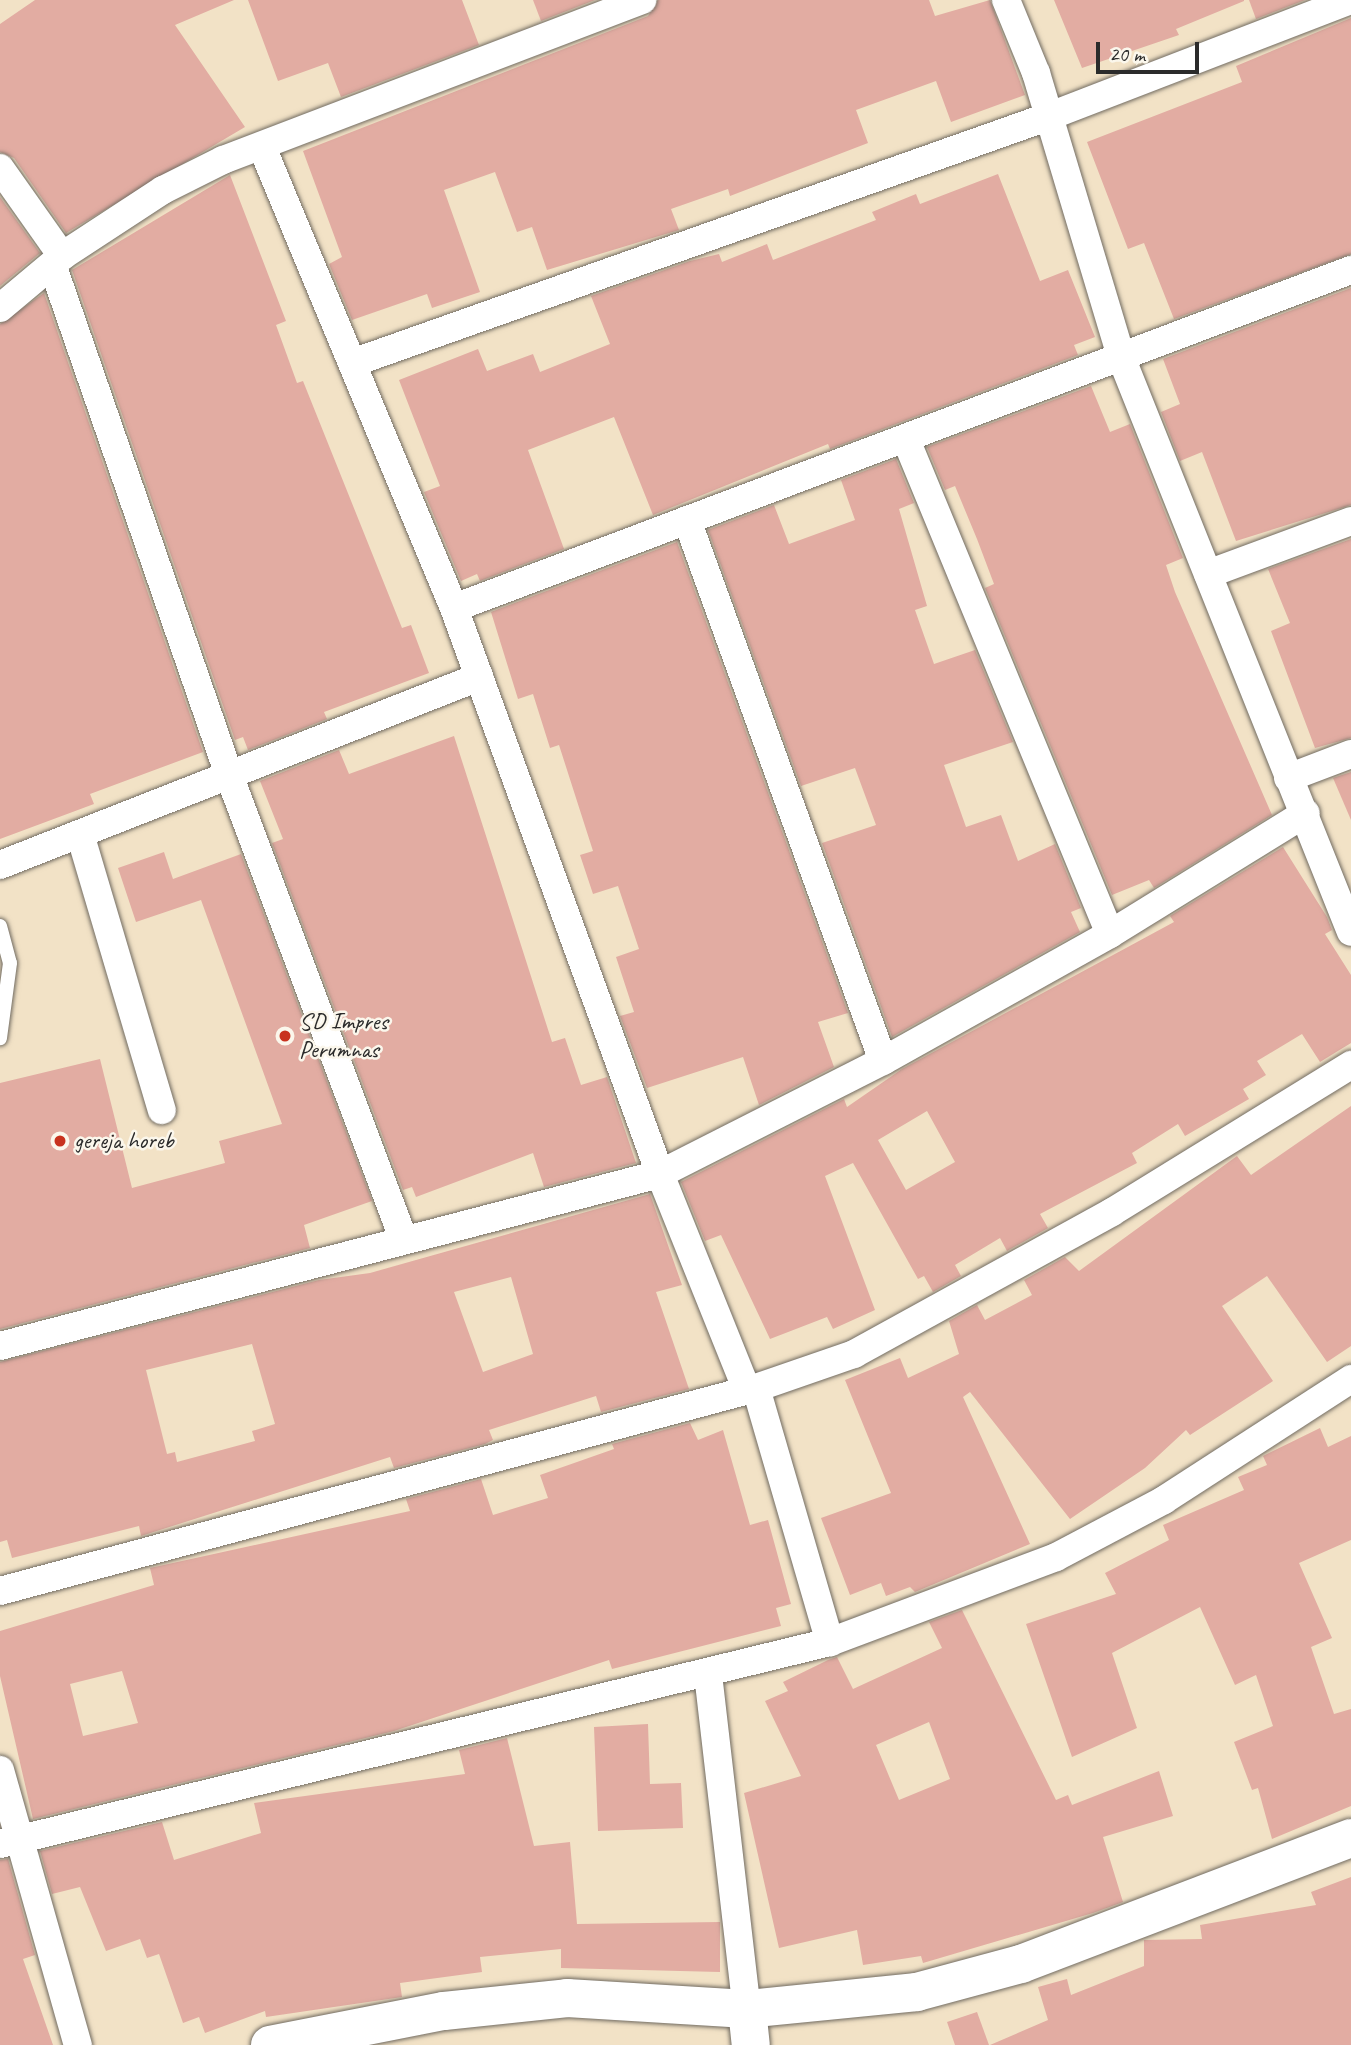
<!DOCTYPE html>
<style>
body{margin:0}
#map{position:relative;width:1351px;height:2045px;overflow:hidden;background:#f2e2c6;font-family:Caveat,sans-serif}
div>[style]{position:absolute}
.building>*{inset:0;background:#e2aca2}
.roads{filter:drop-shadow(0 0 2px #716b61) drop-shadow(0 0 2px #716b61)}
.lane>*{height:14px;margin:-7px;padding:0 7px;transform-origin:7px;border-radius:7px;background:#fff}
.street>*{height:28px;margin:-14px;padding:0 14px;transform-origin:14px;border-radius:14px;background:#fff}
.secondary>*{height:38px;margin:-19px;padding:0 19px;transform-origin:19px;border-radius:19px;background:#fff}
.dots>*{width:19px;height:19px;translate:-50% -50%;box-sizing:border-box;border:4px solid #fbf7ec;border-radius:50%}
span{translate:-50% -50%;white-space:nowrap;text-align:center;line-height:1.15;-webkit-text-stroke:5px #fbf7ec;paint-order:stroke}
.poi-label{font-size:24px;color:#2b2b2b}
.left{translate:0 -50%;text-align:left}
.scale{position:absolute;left:1096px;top:42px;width:103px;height:32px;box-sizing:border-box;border:4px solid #2b2b2b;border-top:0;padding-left:9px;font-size:21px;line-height:24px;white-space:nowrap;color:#2b2b2b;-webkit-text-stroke:5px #fbf7ec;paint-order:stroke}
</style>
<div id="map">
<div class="building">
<i style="clip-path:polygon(35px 0,234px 0,175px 25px,245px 127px,66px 233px,14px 158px,0 152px,0 24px)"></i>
<i style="clip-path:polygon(248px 0,462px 0,479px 45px,341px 97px,328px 63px,278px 81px)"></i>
<i style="clip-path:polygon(533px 0,595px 0,541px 21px)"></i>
<i style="clip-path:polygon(658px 0,929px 0,935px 16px,990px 0,1025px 95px,951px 122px,936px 81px,856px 110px,868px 143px,730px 196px,728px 189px,671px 209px,679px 230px,547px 270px,532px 227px,517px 232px,495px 172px,444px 190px,480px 292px,432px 308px,427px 294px,352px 320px,329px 264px,342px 257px,303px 151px,648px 16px)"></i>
<i style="clip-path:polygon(1054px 0,1244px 0,1244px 1px,1176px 29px,1179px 35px,1082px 68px)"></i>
<i style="clip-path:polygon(1249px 0,1305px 0,1256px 19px)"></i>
<i style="clip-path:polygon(1351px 18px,1351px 254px,1174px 319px,1144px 243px,1128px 249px,1087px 142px,1242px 82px,1236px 66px)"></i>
<i style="clip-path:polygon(998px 174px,1040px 281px,1068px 270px,1095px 337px,1074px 345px,1078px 355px,830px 449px,828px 444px,653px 515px,614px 417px,528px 450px,564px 549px,480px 581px,477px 574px,461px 581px,424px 492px,440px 486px,399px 380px,478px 349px,487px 371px,533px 354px,540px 372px,610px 344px,591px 296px,690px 261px,719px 254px,722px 262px,767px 244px,773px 260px,876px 220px,872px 212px,916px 194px,920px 204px)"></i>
<i style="clip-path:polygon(230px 175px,286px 321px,276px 325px,297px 383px,303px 381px,402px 628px,411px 625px,429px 673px,324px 712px,327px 719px,248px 750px,243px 737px,235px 740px,72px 270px)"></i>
<i style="clip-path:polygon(0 197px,40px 253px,0 286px)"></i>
<i style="clip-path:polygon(1351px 288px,1351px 505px,1236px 541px,1202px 452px,1180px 461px,1161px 412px,1180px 404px,1163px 359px)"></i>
<i style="clip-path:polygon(44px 293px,203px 752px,90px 794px,94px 804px,0 839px,0 324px)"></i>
<i style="clip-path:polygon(1091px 386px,1110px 432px,1130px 424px,1183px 558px,1166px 565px,1175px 592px,1272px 815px,1154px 888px,1149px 880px,1112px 895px,985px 588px,994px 584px,977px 539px,955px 486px,945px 490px,927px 447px)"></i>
<i style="clip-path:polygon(896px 459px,914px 503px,899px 509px,927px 606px,915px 610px,934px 664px,975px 650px,1013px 742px,944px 765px,966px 827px,1001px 815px,1018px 861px,1055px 844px,1081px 908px,1071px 912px,1080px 932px,892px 1037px,822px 843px,876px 825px,855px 768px,801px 786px,708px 530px,774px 505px,789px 544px,855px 520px,841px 480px)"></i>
<i style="clip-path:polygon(1351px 539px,1351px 738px,1315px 748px,1271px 631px,1290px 623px,1268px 569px)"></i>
<i style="clip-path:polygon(677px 542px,848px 1013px,818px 1022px,834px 1067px,759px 1105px,743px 1057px,647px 1088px,620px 1016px,634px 1012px,616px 957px,639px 949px,618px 886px,593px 894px,580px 855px,593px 851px,559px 745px,550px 748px,533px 694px,518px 699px,491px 612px)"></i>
<i style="clip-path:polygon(454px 736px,552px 1042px,565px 1038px,581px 1085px,607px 1077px,636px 1163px,544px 1187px,533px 1153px,416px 1197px,412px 1187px,403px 1190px,272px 843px,283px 839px,260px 781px,339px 750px,349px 774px)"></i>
<i style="clip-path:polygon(1351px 772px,1351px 820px,1333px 778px)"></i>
<i style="clip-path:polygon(evenodd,1283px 847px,1327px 917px,1332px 930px,1325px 934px,1351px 975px,1351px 1043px,1320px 1062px,1302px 1034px,1257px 1061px,1266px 1075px,1243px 1089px,1249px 1099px,1185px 1136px,1178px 1124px,1132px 1153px,1137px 1163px,1040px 1214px,1048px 1228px,1007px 1251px,1000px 1238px,955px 1265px,961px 1276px,933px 1292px,924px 1276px,918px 1279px,853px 1163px,825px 1176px,875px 1310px,833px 1329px,827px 1317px,770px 1339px,721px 1235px,705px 1241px,681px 1182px,844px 1099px,847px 1107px,902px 1069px,1174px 922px,1170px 916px,1283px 847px,927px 1111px,955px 1162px,906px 1190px,878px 1140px,927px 1111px)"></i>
<i style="clip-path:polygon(164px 852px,173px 879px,241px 854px,372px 1201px,304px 1225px,310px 1248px,0 1329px,0 1083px,100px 1059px,132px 1188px,225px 1163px,219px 1141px,282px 1124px,201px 900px,136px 922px,118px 868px)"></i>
<i style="clip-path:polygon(1351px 1106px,1351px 1346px,1327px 1362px,1267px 1276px,1222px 1306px,1273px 1381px,1190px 1435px,1186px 1430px,1145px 1468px,1070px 1519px,970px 1392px,963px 1397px,1030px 1544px,915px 1592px,910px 1587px,886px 1596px,881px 1583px,850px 1595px,821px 1518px,891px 1493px,845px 1380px,900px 1358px,908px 1378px,959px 1354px,949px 1321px,977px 1305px,985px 1320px,1032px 1295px,1024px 1280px,1065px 1257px,1079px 1271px,1237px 1156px,1251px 1175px)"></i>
<i style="clip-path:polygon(evenodd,650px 1194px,682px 1285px,656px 1292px,689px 1389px,601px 1412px,596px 1396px,489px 1430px,493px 1440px,485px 1444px,394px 1468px,390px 1457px,141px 1536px,139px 1526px,12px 1558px,7px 1540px,0 1542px,0 1362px,319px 1280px,370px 1273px,650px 1194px,511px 1277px,533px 1354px,483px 1372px,454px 1292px,511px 1277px,650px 1194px,252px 1344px,275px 1424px,252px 1431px,255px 1441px,177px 1462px,175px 1452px,167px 1454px,146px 1370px,252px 1344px)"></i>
<i style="clip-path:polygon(evenodd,690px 1423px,698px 1440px,723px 1430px,750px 1525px,768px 1520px,791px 1604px,776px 1608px,781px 1626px,612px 1669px,609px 1660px,394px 1731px,33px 1819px,0 1676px,0 1631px,154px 1585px,150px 1568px,410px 1511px,406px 1499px,481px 1479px,493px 1515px,548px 1498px,540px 1475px,614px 1449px,612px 1444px,690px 1423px,122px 1671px,138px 1723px,83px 1736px,70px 1684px,122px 1671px)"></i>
<i style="clip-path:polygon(1320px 1428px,1328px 1447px,1351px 1436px,1351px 1540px,1299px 1563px,1332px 1638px,1311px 1647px,1334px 1714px,1351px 1709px,1351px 1806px,1272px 1839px,1258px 1788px,1252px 1790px,1234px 1742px,1273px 1726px,1256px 1675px,1235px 1685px,1200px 1607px,1112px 1653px,1137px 1728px,1072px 1757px,1026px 1624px,1116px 1594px,1105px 1573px,1169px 1540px,1163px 1525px,1244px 1490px,1238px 1477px,1267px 1465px,1263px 1456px)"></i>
<i style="clip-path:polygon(evenodd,962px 1610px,1056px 1800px,1068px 1795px,1072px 1805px,1159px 1771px,1173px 1816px,1103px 1837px,1123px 1902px,1093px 1913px,923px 1963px,921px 1956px,863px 1965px,857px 1930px,779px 1948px,744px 1793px,801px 1776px,765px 1701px,788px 1691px,783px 1682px,828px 1660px,837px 1657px,853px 1689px,942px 1648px,929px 1622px,962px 1610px,929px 1722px,950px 1779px,899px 1800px,876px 1745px,929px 1722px)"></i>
<i style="clip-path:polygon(648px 1724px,650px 1784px,681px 1783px,683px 1828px,598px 1831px,594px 1727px)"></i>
<i style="clip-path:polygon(507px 1738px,534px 1846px,570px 1842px,577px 1924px,720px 1922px,720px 1972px,561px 1968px,561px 1949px,480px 1957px,482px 1972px,400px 1983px,402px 1997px,266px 2017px,265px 2011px,205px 2033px,199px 2017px,183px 2023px,159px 1954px,147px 1958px,140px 1939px,106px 1951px,80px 1887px,52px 1894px,40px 1851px,162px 1822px,174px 1860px,261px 1833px,254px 1803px,465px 1774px,459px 1750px)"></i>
<i style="clip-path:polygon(8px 1859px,35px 1955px,23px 1959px,53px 2045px,0 2045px,0 1860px)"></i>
<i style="clip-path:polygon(1351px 1877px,1351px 2045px,990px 2045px,1048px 2020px,1038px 1987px,1067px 1979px,1071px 1995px,1144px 1966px,1144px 1940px,1202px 1939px,1200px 1925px,1316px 1905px,1311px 1892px)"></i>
<i style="clip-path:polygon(977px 2012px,989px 2045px,955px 2045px,947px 2022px)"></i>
</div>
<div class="roads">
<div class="lane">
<i style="left:0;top:926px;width:38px;rotate:75deg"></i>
<i style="left:10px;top:963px;width:76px;rotate:97.6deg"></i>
</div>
<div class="street">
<i style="left:1006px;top:0;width:79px;rotate:67.7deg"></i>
<i style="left:1036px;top:73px;width:296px;rotate:73.3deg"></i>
<i style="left:1121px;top:357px;width:619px;rotate:68.2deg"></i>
<i style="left:262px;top:147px;width:499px;rotate:67.4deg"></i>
<i style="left:454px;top:608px;width:602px;rotate:70deg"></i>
<i style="left:660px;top:1174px;width:233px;rotate:68.1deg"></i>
<i style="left:0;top:168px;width:108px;rotate:54.8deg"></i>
<i style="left:53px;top:267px;width:538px;rotate:70.89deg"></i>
<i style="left:229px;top:775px;width:494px;rotate:69.4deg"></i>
<i style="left:0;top:308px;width:81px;rotate:-40deg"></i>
<i style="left:62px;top:256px;width:121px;rotate:-33.2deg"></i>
<i style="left:163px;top:190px;width:67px;rotate:-26.6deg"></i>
<i style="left:223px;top:160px;width:449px;rotate:-20.9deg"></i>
<i style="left:355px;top:362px;width:737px;rotate:-19.49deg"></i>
<i style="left:1050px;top:116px;width:323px;rotate:-21.1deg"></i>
<i style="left:907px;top:442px;width:532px;rotate:67.58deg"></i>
<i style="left:687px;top:520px;width:575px;rotate:70.08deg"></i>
<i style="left:1208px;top:574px;width:153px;rotate:-20.3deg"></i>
<i style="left:454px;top:608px;width:959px;rotate:-20.65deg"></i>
<i style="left:1288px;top:778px;width:67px;rotate:-20.9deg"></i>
<i style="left:80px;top:834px;width:288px;rotate:73.5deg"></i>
<i style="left:0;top:865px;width:515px;rotate:-21.43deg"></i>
<i style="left:0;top:1346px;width:682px;rotate:-14.61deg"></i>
<i style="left:660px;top:1174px;width:250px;rotate:-26.9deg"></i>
<i style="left:883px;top:1061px;width:260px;rotate:-29.2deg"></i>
<i style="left:1110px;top:934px;width:230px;rotate:-31.7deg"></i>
<i style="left:756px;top:1388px;width:265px;rotate:73.8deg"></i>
<i style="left:0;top:1591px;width:783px;rotate:-15.03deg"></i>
<i style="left:756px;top:1388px;width:104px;rotate:-19.1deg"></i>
<i style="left:854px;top:1354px;width:294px;rotate:-28.8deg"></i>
<i style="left:1112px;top:1212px;width:281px;rotate:-31.6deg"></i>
<i style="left:708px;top:1674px;width:337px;rotate:83.4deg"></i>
<i style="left:0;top:1770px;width:286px;rotate:74.2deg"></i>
<i style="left:0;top:1844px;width:854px;rotate:-13.68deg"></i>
<i style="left:830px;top:1642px;width:241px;rotate:-20.6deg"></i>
<i style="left:1056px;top:1557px;width:122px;rotate:-27.8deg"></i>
<i style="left:1164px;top:1500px;width:223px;rotate:-32.9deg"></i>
</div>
<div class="secondary">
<i style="left:747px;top:2009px;width:36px;rotate:84deg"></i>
<i style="left:270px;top:2045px;width:177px;rotate:-11.1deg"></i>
<i style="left:444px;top:2011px;width:124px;rotate:-6deg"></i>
<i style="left:567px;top:1998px;width:180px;rotate:3.5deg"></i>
<i style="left:747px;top:2009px;width:171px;rotate:-5.7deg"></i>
<i style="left:917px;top:1992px;width:108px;rotate:-15.1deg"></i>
<i style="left:1021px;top:1964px;width:353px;rotate:-20.9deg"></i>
</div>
</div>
<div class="dots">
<i style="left:285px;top:1036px;background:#c8321e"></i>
<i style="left:60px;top:1141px;background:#c8321e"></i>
</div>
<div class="poi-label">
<span class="left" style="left:299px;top:1036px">SD Impres<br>Perumnas</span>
<span class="left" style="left:74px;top:1141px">gereja horeb</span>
</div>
<div class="scale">20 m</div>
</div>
